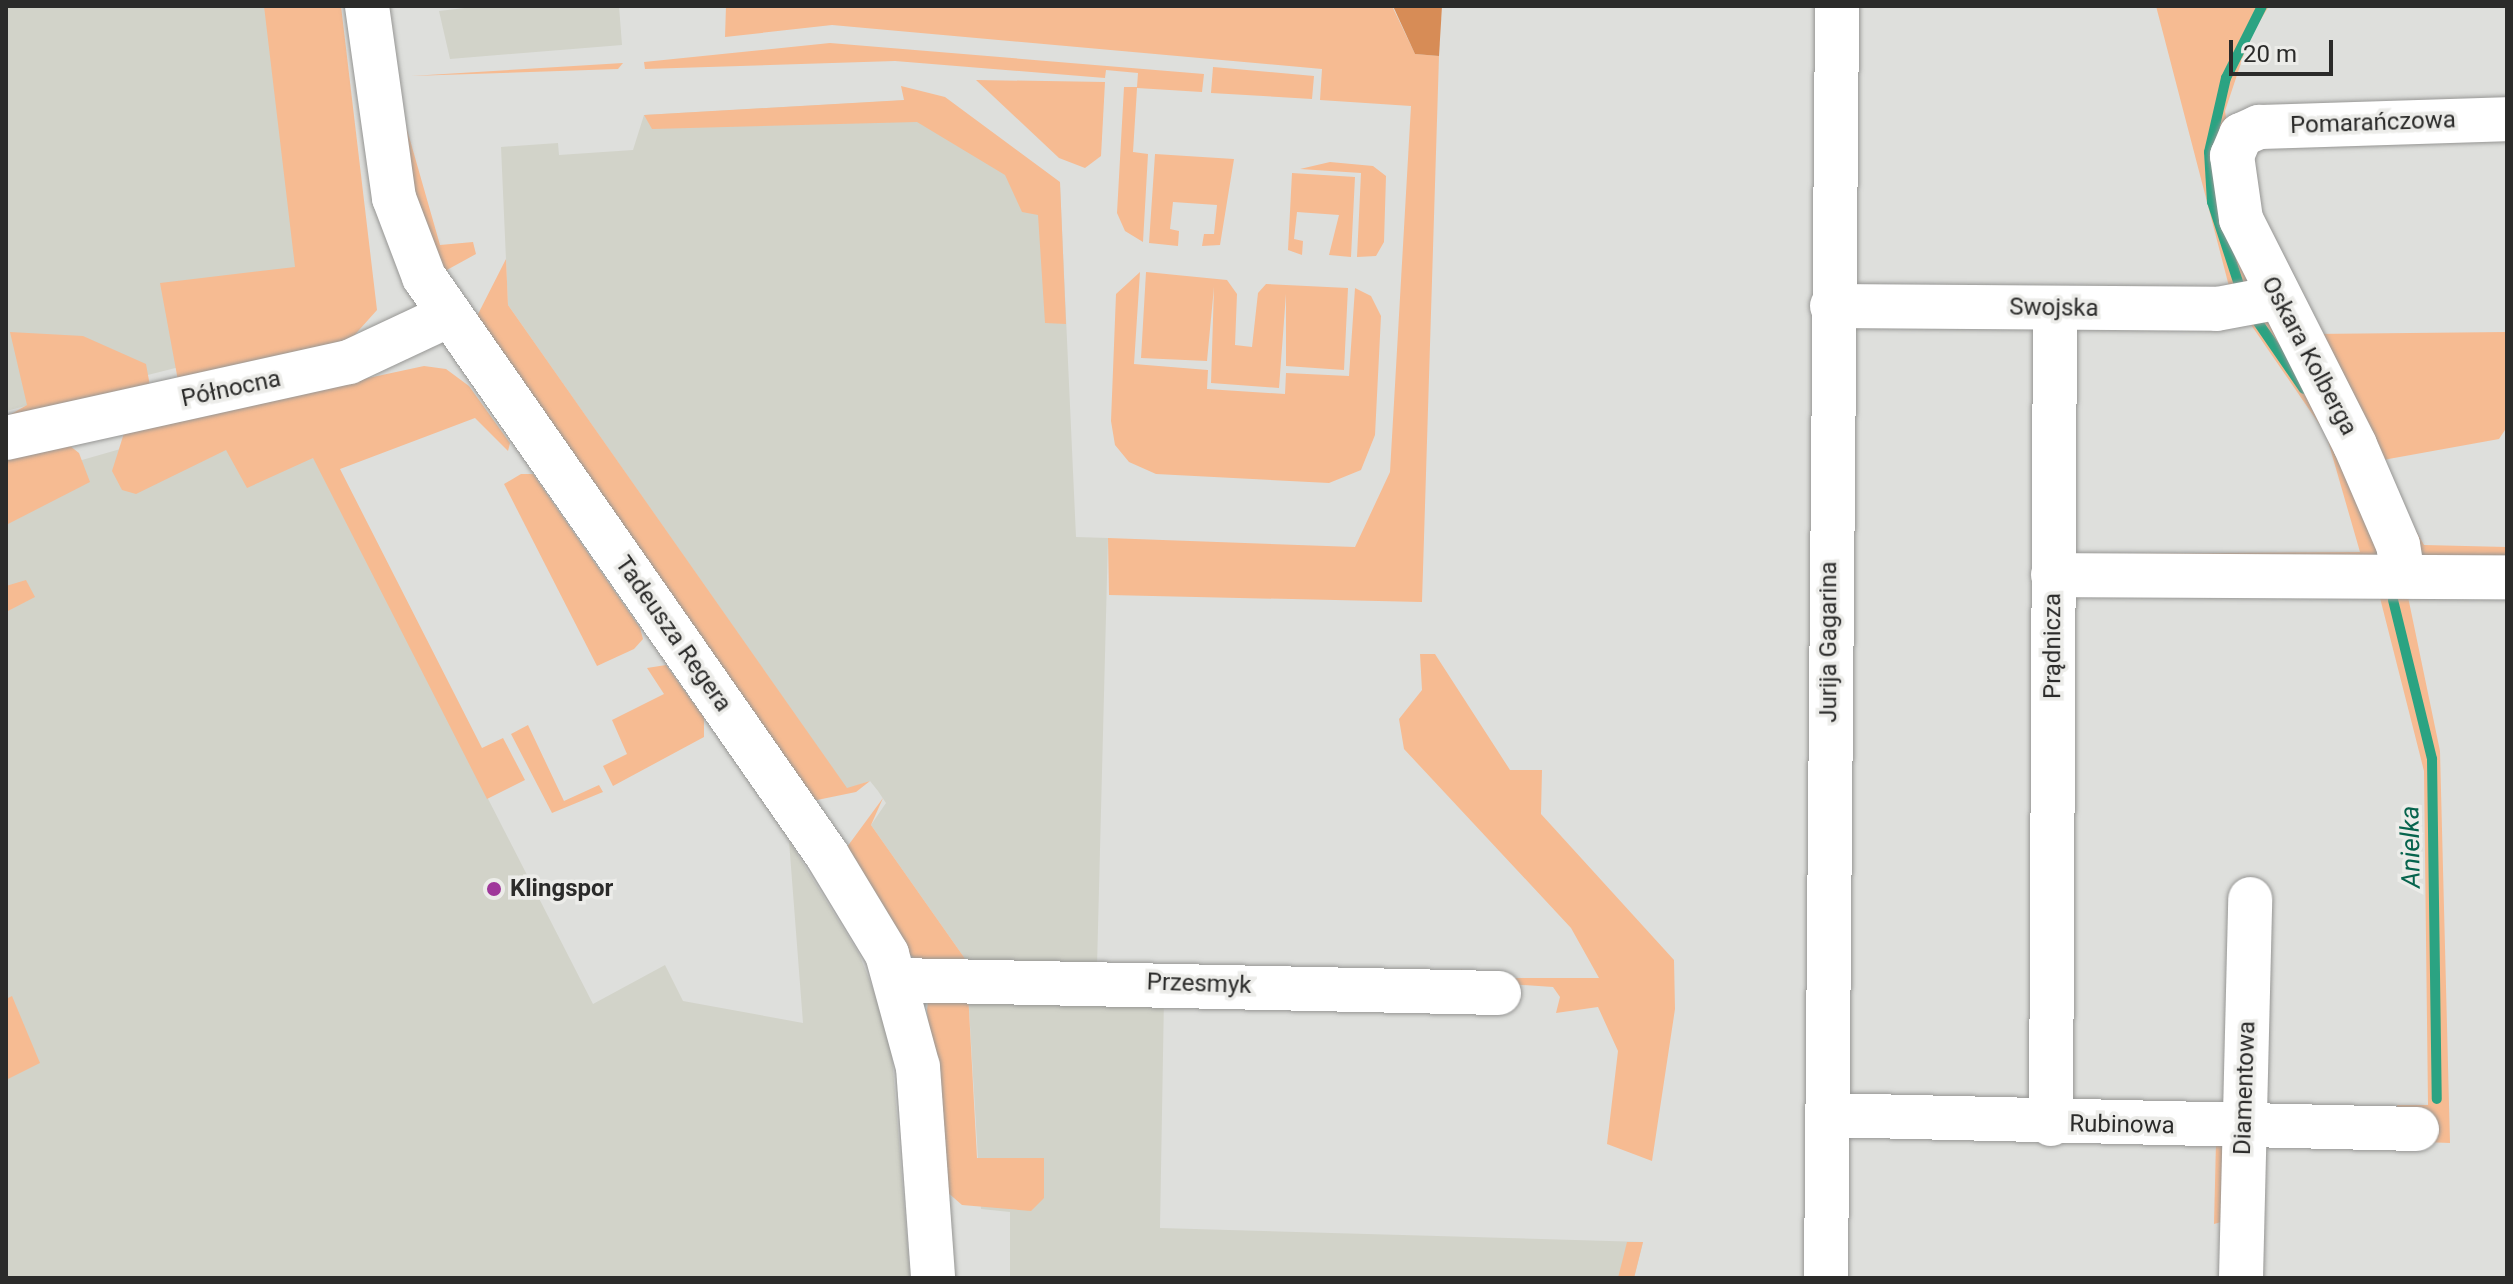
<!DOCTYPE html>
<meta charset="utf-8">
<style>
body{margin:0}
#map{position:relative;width:2513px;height:1284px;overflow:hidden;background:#dedfdc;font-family:Roboto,sans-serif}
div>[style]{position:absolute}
.built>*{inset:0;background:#d2d3c9}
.green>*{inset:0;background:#f6bb92}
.forest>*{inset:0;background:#d78c56}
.stream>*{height:10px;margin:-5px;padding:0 5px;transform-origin:5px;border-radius:5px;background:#2ba382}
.roads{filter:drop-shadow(0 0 2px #969694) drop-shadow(0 0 2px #969694)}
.minor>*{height:44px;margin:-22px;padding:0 22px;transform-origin:22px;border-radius:22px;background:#fff}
.dots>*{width:22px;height:22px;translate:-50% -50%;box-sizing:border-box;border:4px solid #ecece9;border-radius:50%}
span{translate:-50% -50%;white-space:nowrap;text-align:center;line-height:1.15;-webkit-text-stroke:7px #ecece9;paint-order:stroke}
.street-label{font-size:24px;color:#2b2b2a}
.poi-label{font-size:24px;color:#2b2b2a;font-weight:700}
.left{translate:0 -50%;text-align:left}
.water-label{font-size:26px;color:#06644d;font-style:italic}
.frame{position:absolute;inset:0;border:8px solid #2b2b2a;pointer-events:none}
.scale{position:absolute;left:2229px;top:40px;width:104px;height:36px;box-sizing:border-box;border:4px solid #2b2b2a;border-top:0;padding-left:10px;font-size:24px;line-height:28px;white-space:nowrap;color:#2b2b2a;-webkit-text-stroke:6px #ecece9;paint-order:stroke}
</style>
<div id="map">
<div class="built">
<i style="clip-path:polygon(6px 6px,313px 6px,349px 324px,6px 411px)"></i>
<i style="clip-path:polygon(482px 6px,619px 6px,622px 45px,450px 59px,439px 11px)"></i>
<i style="clip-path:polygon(927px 99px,1060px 186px,1076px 537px,1108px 538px,1097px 967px,968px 963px,871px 825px,886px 803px,878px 791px,870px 781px,847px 789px,508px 305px,501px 147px,558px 143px,559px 155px,633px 150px,644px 115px)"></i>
<i style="clip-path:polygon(285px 402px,593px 1004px,665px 965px,683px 1001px,803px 1023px,789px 841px,859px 954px,890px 1032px,910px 1278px,6px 1278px,6px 465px,75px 462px)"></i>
<i style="clip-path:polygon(968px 992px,1164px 997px,1160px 1228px,1643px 1242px,1634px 1278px,1010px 1278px,1010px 1212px,981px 1209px)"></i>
</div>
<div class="green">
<i style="clip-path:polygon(264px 6px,341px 6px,377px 310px,351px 339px,179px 386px,160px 283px,295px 267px)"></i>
<i style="clip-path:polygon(726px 6px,1393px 8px,1415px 54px,1439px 56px,1422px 602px,1109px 595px,1108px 538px,1355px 547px,1390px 472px,1411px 106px,1320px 100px,1322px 69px,832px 25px,725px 37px)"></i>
<i style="clip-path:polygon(2156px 6px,2269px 6px,2249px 39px,2225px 111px,2252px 284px,2231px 294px)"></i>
<i style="clip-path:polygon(830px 43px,1204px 74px,1202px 92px,1137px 88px,1133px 152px,1148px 154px,1143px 242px,1125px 231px,1117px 213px,1124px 87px,1137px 87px,1138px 73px,1106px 70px,1105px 78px,895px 61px,645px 69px,644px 62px)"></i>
<i style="clip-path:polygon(623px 63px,618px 69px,411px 76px)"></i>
<i style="clip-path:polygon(1213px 67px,1314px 76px,1312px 99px,1211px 93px)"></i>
<i style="clip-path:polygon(976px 80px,1105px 82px,1101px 156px,1085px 168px,1059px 158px)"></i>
<i style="clip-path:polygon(901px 86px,945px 97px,1060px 182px,1066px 324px,1045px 323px,1038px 215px,1022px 212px,1005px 175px,917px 122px,652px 129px,644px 115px,904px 100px)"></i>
<i style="clip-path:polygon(406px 126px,440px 245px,473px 242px,476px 254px,445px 271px,415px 202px)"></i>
<i style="clip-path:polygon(1155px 154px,1234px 159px,1220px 245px,1202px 246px,1204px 234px,1214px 234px,1217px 205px,1173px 202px,1170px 229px,1179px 231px,1178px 246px,1149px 243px)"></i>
<i style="clip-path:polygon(1330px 162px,1373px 166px,1386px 176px,1384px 242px,1376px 256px,1357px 257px,1361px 173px,1300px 169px)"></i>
<i style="clip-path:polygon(1292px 173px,1355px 177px,1351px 257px,1329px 255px,1339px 215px,1297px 212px,1294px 239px,1303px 241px,1302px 255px,1288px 250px)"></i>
<i style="clip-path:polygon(506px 259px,508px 305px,847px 788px,870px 781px,856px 792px,817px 800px,806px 793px,475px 320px)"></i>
<i style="clip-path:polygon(1140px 272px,1134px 364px,1208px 370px,1207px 389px,1285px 394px,1286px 373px,1349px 376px,1355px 288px,1371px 296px,1381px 316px,1375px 435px,1361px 470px,1329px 483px,1156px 474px,1129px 462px,1115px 445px,1111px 421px,1116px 294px)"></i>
<i style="clip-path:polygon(1146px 272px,1227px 280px,1237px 294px,1235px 345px,1252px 347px,1258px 293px,1266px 284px,1348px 288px,1344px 370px,1286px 366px,1286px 294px,1279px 388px,1211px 383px,1214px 287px,1207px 361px,1141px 358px)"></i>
<i style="clip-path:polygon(2265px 316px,2389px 550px,2363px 565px,2074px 554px,2360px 552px,2326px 434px,2247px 319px)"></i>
<i style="clip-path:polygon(10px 332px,83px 336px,146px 364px,150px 386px,6px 417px,27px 405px)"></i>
<i style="clip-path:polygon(2507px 332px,2507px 427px,2499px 439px,2383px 460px,2313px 334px)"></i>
<i style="clip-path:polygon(424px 366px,446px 369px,469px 386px,510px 443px,508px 451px,475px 418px,340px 469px,482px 748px,503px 738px,525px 780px,487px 799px,313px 458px,247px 488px,226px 450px,136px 494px,122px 490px,112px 471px,125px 430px)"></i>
<i style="clip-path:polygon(61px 439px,79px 453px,90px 482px,8px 524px,6px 452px)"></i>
<i style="clip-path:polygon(521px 474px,533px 474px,640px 628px,643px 639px,634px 649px,597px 666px,504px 484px)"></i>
<i style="clip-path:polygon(2402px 506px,2424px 545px,2507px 547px,2507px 569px,2424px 563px)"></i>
<i style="clip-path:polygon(26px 580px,35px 597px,6px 612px,6px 586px)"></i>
<i style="clip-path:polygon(2378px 590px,2407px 592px,2440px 751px,2450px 1143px,2424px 1142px,2399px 1121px,2397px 1105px,2428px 1105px,2424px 771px)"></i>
<i style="clip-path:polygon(1420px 654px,1435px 654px,1510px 770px,1542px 770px,1541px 814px,1674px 960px,1675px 1009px,1652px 1161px,1607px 1144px,1618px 1051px,1598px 1007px,1556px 1013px,1560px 997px,1553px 987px,1466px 981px,1461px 969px,1473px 978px,1599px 978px,1571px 928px,1404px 749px,1399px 719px,1422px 690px)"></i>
<i style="clip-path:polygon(666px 665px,704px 718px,704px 737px,613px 786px,603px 766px,627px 754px,612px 720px,664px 694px,647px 668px)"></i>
<i style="clip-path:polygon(528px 725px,564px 801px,599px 785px,603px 792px,552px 813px,511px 734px)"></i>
<i style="clip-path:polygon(883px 798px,871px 825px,968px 963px,920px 962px,910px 955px,847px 847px)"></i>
<i style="clip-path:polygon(968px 992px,977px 1158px,1044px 1158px,1044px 1198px,1031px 1211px,962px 1205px,946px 1191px,927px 1011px,928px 1000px)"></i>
<i style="clip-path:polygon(12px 996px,40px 1063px,6px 1080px,6px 999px)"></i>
<i style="clip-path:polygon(2222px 1135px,2225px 1221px,2214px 1224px,2216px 1143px)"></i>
<i style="clip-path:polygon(1627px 1242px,1643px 1242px,1634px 1278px,1618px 1278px)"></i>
</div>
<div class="forest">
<i style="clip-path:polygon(1442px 6px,1439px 56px,1415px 54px,1393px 6px)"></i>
</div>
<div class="stream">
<i style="left:2241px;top:291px;width:94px;rotate:-108deg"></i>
<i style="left:2212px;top:202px;width:50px;rotate:-93.4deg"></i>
<i style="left:2209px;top:152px;width:76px;rotate:-77.1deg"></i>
<i style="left:2226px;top:78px;width:80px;rotate:-63.4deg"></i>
<i style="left:2255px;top:318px;width:86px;rotate:55.4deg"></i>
<i style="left:2393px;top:600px;width:164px;rotate:76.2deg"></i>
<i style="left:2432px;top:759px;width:340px;rotate:89.2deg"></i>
</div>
<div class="roads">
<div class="minor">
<i style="left:367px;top:6px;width:194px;rotate:82deg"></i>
<i style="left:394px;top:198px;width:85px;rotate:69.2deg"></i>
<i style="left:424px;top:277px;width:705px;rotate:55.11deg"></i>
<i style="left:827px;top:855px;width:116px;rotate:58.8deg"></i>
<i style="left:887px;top:954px;width:117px;rotate:74.7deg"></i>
<i style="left:918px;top:1067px;width:212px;rotate:85.9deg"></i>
<i style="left:1832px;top:306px;width:385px;rotate:0.4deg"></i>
<i style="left:2217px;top:309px;width:59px;rotate:-10.7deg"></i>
<i style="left:6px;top:438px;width:351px;rotate:-12.5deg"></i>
<i style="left:349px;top:362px;width:108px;rotate:-25.1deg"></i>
<i style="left:2053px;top:575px;width:454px;rotate:0.3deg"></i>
<i style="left:2403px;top:576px;width:31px;rotate:-99deg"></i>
<i style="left:2398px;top:545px;width:109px;rotate:-113.3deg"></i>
<i style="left:2355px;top:445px;width:253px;rotate:-116.8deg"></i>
<i style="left:2241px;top:219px;width:64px;rotate:-98.1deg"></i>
<i style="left:2232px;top:156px;width:23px;rotate:-67deg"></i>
<i style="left:2241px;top:135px;width:20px;rotate:-24deg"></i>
<i style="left:2259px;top:127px;width:248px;rotate:-1.8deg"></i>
<i style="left:898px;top:980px;width:601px;rotate:1.24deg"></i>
<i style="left:1827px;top:1115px;width:590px;rotate:1.36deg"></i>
<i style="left:2051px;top:1124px;width:816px;rotate:-89.72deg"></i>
<i style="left:1826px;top:1278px;width:1272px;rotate:-89.5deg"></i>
<i style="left:2241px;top:1278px;width:379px;rotate:-88.6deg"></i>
</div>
</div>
<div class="dots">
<i style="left:494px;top:889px;background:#9f379a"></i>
</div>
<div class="street-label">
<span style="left:2373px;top:123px;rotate:-2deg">Pomarańczowa</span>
<span style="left:2054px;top:308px;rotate:1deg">Swojska</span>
<span style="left:2309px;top:356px;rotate:62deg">Oskara Kolberga</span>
<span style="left:231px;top:389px;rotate:-12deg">Północna</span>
<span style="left:673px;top:634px;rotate:55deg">Tadeusza Regera</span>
<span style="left:1829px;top:642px;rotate:-90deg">Jurija Gagarina</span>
<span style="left:2053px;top:646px;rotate:-90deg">Prądnicza</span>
<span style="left:1199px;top:984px;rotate:2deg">Przesmyk</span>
<span style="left:2245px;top:1088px;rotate:-88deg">Diamentowa</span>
<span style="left:2122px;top:1125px;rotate:1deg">Rubinowa</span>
</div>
<div class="poi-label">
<span class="left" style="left:510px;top:889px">Klingspor</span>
</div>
<div class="water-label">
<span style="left:2411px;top:847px;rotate:-91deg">Anielka</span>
</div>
<div class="frame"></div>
<div class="scale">20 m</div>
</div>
